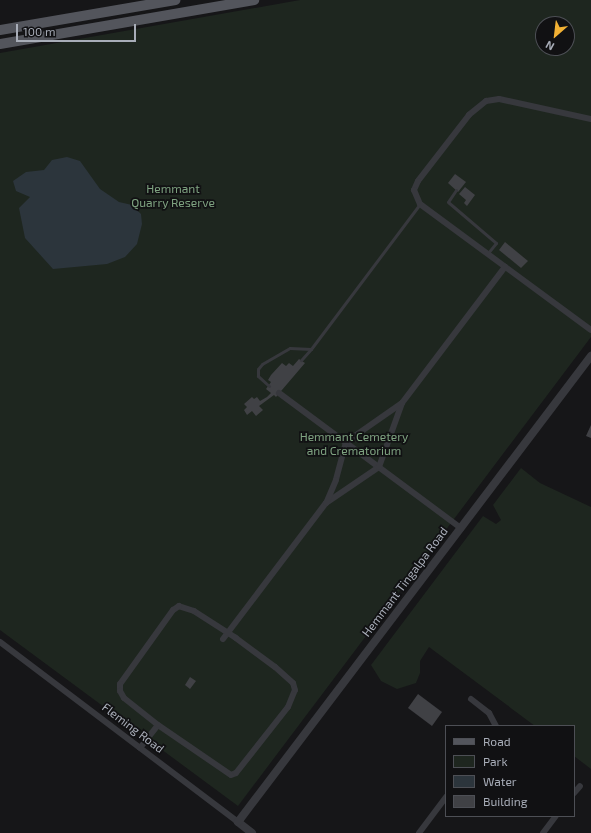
<!DOCTYPE html>
<style>
body{margin:0}
#map{position:relative;width:591px;height:833px;overflow:hidden;background:#161618;font-family:"Exo 2",sans-serif}
div>[style]{position:absolute}
.green>*{inset:0;background:#1e261f}
.water>*{inset:0;background:#2c353c}
.building>*{inset:0;background:#404145}
.service>*{height:3px;margin:-1.5px;padding:0 1.5px;transform-origin:1.5px;border-radius:1.5px;background:#37383d}
.minor>*{height:6px;margin:-3px;padding:0 3px;transform-origin:3px;border-radius:3px;background:#37383d}
.tertiary>*{height:8px;margin:-4px;padding:0 4px;transform-origin:4px;border-radius:4px;background:#37383d}
.primary>*{height:10px;margin:-5px;padding:0 5px;transform-origin:5px;border-radius:5px;background:#53555c}
span{translate:-50% -50%;white-space:nowrap;text-align:center;line-height:1.15;-webkit-text-stroke:3.5px #111113;paint-order:stroke}
.park-label{font-size:12px;color:#7fa381}
.street-label{font-size:12px;color:#a8adb8}
.legend{position:absolute;left:445px;top:725px;width:130px;height:92px;box-sizing:border-box;background:#111113;border:1px solid #4d4f55;margin:0;padding:5px 7px;list-style:none;font-size:12px;color:#a8adb8}
.legend li{display:flex;align-items:center;gap:8px;height:20px}
.legend b{width:20px;border:1px solid #4d4f55}
.north{position:absolute;left:535px;top:16px;width:40px;height:40px;box-sizing:border-box;background:#111113;border:1px solid #4d4f55;border-radius:50%;rotate:208deg;font-size:11px;font-weight:700;line-height:16px;text-align:center;color:#a8adb8}
.north::after{content:'';display:block;margin:auto;width:14px;height:18px;background:#f2b134;clip-path:polygon(50% 0,100% 100%,50% 72%,0 100%)}
.scale{position:absolute;left:16px;top:24px;width:120px;height:18px;box-sizing:border-box;border:2px solid #a8adb8;border-top:0;padding-left:5px;font-size:12px;line-height:14px;white-space:nowrap;color:#a8adb8;-webkit-text-stroke:3px #111113;paint-order:stroke}
</style>
<div id="map">
<div class="green">
<i style="clip-path:polygon(evenodd,300px 0,591px 0,591px 337px,238px 806px,0 630px,0 53px,300px 0,543px 24px,567px 24px,567px 48px,543px 48px,543px 24px)"></i>
<i style="clip-path:polygon(521px 468px,540px 483px,591px 507px,591px 769px,574px 756px,574px 726px,535px 726px,429px 647px,420px 661px,420px 673px,416px 683px,397px 689px,381px 681px,371px 665px,483px 516px,496px 524px,501px 520px,493px 505px)"></i>
</div>
<div class="water">
<i style="clip-path:polygon(67px 157px,80px 161px,100px 189px,119px 202px,132px 205px,141px 214px,142px 224px,137px 244px,125px 257px,107px 264px,53px 269px,25px 238px,19px 208px,30px 197px,16px 191px,13px 181px,26px 172px,44px 170px,52px 160px)"></i>
</div>
<div class="building">
<i style="clip-path:polygon(455px 174px,466px 182px,458px 192px,448px 183px)"></i>
<i style="clip-path:polygon(465px 187px,475px 195px,467px 206px,464px 203px,466px 200px,459px 194px)"></i>
<i style="clip-path:polygon(505px 242px,528px 261px,521px 268px,499px 250px)"></i>
<i style="clip-path:polygon(299px 359px,305px 363px,276px 397px,274px 395px,259px 406px,263px 410px,256px 416px,252px 411px,247px 415px,244px 410px,247px 407px,244px 404px,252px 397px,254px 399px,257px 397px,260px 401px,267px 397px,271px 393px,266px 389px,271px 382px,268px 380px,271px 375px,282px 363px,286px 366px,289px 363px,293px 366px)"></i>
<i style="clip-path:polygon(591px 425px,591px 438px,586px 436px)"></i>
<i style="clip-path:polygon(190px 677px,196px 681px,190px 689px,185px 685px)"></i>
<i style="clip-path:polygon(418px 694px,442px 712px,432px 726px,408px 708px)"></i>
</div>
<div class="service">
<i style="left:456px;top:190px;width:14px;rotate:124deg"></i>
<i style="left:448px;top:202px;width:63px;rotate:40.5deg"></i>
<i style="left:496px;top:243px;width:14px;rotate:129deg"></i>
<i style="left:311px;top:349px;width:181px;rotate:-53.1deg"></i>
<i style="left:269px;top:386px;width:15px;rotate:-138deg"></i>
<i style="left:258px;top:376px;width:7px;rotate:-90deg"></i>
<i style="left:258px;top:369px;width:6px;rotate:-51deg"></i>
<i style="left:262px;top:364px;width:32px;rotate:-30deg"></i>
<i style="left:290px;top:348px;width:21px;rotate:3deg"></i>
<i style="left:311px;top:349px;width:15px;rotate:132deg"></i>
</div>
<div class="minor">
<i style="left:591px;top:119px;width:94px;rotate:-167.7deg"></i>
<i style="left:499px;top:99px;width:13px;rotate:171deg"></i>
<i style="left:486px;top:101px;width:22px;rotate:141deg"></i>
<i style="left:469px;top:115px;width:83px;rotate:127.7deg"></i>
<i style="left:418px;top:181px;width:10px;rotate:114deg"></i>
<i style="left:414px;top:190px;width:15px;rotate:67deg"></i>
<i style="left:420px;top:204px;width:212px;rotate:36.4deg"></i>
<i style="left:279px;top:393px;width:227px;rotate:36.6deg"></i>
<i style="left:402px;top:403px;width:171px;rotate:-52.9deg"></i>
<i style="left:223px;top:639px;width:171px;rotate:-52.9deg"></i>
<i style="left:326px;top:503px;width:64px;rotate:-34.2deg"></i>
<i style="left:379px;top:467px;width:68px;rotate:-70.2deg"></i>
<i style="left:402px;top:403px;width:68px;rotate:145.1deg"></i>
<i style="left:346px;top:442px;width:39px;rotate:105deg"></i>
<i style="left:336px;top:480px;width:25px;rotate:113deg"></i>
<i style="left:0;top:642px;width:298px;rotate:37.1deg"></i>
<i style="left:471px;top:699px;width:23px;rotate:38deg"></i>
<i style="left:489px;top:713px;width:15px;rotate:62deg"></i>
<i style="left:140px;top:748px;width:29px;rotate:-52deg"></i>
<i style="left:158px;top:725px;width:88px;rotate:34.4deg"></i>
<i style="left:231px;top:775px;width:5px;rotate:-22deg"></i>
<i style="left:236px;top:773px;width:84px;rotate:-51.8deg"></i>
<i style="left:288px;top:707px;width:18px;rotate:-68deg"></i>
<i style="left:295px;top:690px;width:7px;rotate:-106deg"></i>
<i style="left:293px;top:683px;width:24px;rotate:-138deg"></i>
<i style="left:275px;top:667px;width:49px;rotate:-143.4deg"></i>
<i style="left:236px;top:638px;width:50px;rotate:-147.3deg"></i>
<i style="left:194px;top:611px;width:16px;rotate:-162deg"></i>
<i style="left:179px;top:606px;width:7px;rotate:146deg"></i>
<i style="left:173px;top:610px;width:91px;rotate:125.6deg"></i>
<i style="left:120px;top:684px;width:7px;rotate:90deg"></i>
<i style="left:120px;top:691px;width:8px;rotate:60deg"></i>
<i style="left:124px;top:698px;width:43px;rotate:38.5deg"></i>
<i style="left:574px;top:793px;width:9px;rotate:-49deg"></i>
<i style="left:419px;top:833px;width:45px;rotate:-53.1deg"></i>
<i style="left:543px;top:833px;width:21px;rotate:-53deg"></i>
</div>
<div class="tertiary">
<i style="left:252px;top:833px;width:18px;rotate:-142deg"></i>
<i style="left:238px;top:822px;width:585px;rotate:-52.86deg"></i>
</div>
<div class="primary">
<i style="left:0;top:30px;width:178px;rotate:-9.7deg"></i>
<i style="left:0;top:44px;width:258px;rotate:-9.8deg"></i>
</div>
<div class="park-label">
<span style="left:173px;top:196px">Hemmant<br>Quarry Reserve</span>
<span style="left:354px;top:444px">Hemmant Cemetery<br>and Crematorium</span>
</div>
<div class="street-label">
<span style="left:405px;top:582px;rotate:-53deg">Hemmant Tingalpa Road</span>
<span style="left:133px;top:728px;rotate:37deg">Fleming Road</span>
</div>
<ul class="legend">
<li><b style="height:5px;background:#53555c"></b>Road</li>
<li><b style="height:11px;background:#1e261f"></b>Park</li>
<li><b style="height:11px;background:#2c353c"></b>Water</li>
<li><b style="height:11px;background:#404145"></b>Building</li>
</ul>
<div class="north">N</div>
<div class="scale">100 m</div>
</div>
